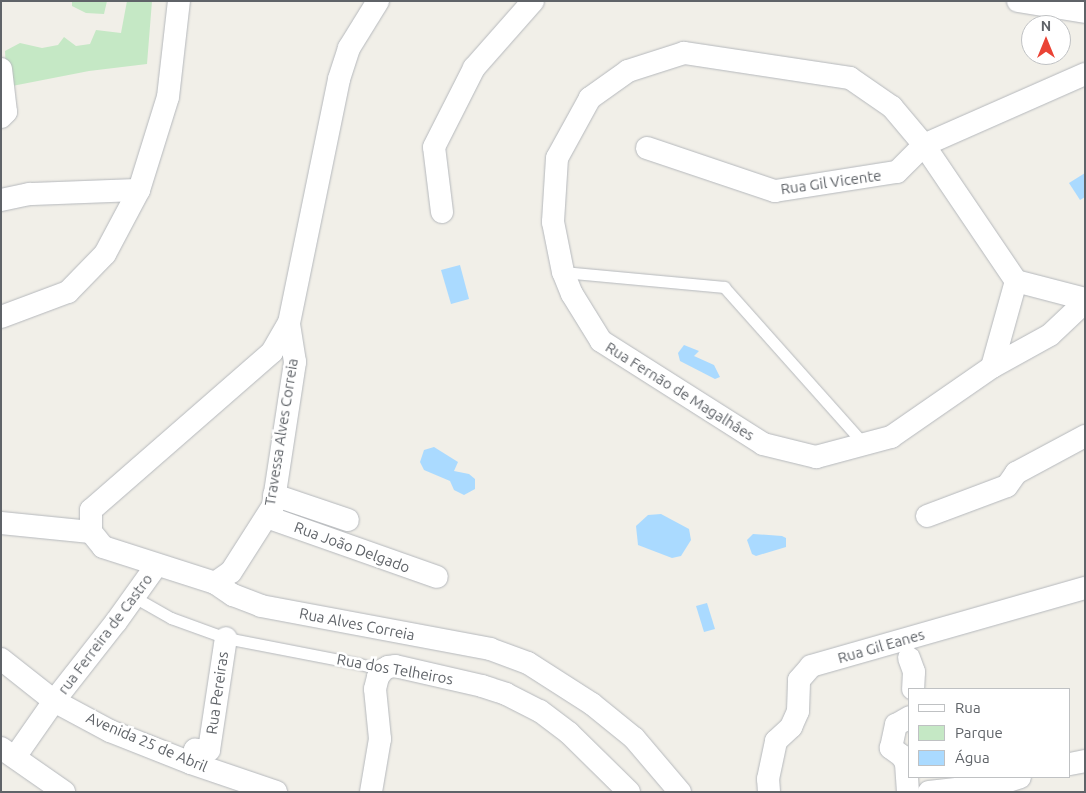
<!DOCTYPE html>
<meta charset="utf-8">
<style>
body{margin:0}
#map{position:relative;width:1086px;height:793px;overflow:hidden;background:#f1efe8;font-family:Ubuntu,sans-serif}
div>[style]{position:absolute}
.green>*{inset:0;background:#c5e8c5}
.water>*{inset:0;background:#aadaff}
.roads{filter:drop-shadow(0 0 1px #b5b8bc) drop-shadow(0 0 1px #b5b8bc)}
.lane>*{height:11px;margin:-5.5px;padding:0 5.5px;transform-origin:5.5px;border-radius:5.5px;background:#fff}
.street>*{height:22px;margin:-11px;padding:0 11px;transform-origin:11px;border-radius:11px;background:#fff}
span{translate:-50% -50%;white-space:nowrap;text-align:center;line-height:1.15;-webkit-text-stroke:5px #fff;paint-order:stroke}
.street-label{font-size:15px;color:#5f6368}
.frame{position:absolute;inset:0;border:2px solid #5f6368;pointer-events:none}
.legend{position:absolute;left:908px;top:688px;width:162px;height:90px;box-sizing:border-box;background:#fff;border:1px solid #bfc1c3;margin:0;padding:6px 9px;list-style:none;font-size:15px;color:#5f6368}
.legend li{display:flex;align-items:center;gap:10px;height:25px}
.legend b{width:25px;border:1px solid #bfc1c3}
.north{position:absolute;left:1021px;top:15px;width:50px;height:50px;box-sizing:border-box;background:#fff;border:1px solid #bfc1c3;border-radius:50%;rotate:0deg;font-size:14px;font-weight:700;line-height:20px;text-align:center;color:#5f6368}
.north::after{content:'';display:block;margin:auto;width:18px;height:22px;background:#ea4335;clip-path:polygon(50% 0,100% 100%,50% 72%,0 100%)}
</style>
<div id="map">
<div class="green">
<i style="clip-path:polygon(72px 1px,107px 1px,104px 14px,86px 13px,72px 6px)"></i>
<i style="clip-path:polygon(127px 1px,152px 1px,147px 64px,89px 71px,7px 87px,5px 51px,20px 43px,42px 48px,58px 45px,64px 37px,76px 46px,90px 44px,96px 30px,121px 33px)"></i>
</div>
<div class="water">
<i style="clip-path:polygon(1085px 173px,1085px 197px,1080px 200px,1069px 183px)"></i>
<i style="clip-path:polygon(460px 265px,469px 299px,451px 304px,441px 270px)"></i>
<i style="clip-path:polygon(684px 345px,699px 351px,694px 356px,714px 365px,720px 377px,715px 379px,680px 361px,678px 353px)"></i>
<i style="clip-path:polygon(434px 447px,458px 462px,454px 471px,469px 474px,475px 479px,475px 489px,464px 495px,454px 490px,450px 481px,424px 470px,420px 462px,424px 450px)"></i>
<i style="clip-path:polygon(661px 514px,689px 529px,691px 540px,681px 556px,672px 558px,638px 545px,636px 526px,648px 515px)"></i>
<i style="clip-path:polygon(753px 534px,782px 536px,786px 538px,786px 547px,756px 556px,752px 554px,747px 540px)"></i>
<i style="clip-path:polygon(707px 603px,715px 629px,704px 632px,696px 606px)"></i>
</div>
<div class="roads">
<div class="lane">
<i style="left:563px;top:272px;width:162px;rotate:5.3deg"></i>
<i style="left:724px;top:287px;width:212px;rotate:48.3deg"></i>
<i style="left:134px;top:597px;width:43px;rotate:29.6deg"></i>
<i style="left:171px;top:618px;width:59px;rotate:20deg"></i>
<i style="left:226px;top:638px;width:136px;rotate:11deg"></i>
<i style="left:360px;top:664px;width:24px;rotate:15deg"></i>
</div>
<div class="street">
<i style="left:1018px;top:1px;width:68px;rotate:9.3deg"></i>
<i style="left:1px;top:69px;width:43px;rotate:83.4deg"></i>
<i style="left:6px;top:112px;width:7px;rotate:135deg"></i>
<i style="left:647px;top:148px;width:135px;rotate:18.6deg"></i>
<i style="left:775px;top:191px;width:123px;rotate:-8.9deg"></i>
<i style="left:897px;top:172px;width:38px;rotate:-45deg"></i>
<i style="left:924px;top:145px;width:176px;rotate:-23.8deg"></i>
<i style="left:1px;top:200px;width:30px;rotate:-12deg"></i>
<i style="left:30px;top:194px;width:109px;rotate:-2.1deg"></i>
<i style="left:442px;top:212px;width:65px;rotate:-97deg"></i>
<i style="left:434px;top:147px;width:89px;rotate:-63.1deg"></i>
<i style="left:474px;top:68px;width:89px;rotate:-48.6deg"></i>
<i style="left:1085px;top:299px;width:71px;rotate:-165.4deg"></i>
<i style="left:1016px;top:281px;width:164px;rotate:-124.1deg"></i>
<i style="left:924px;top:145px;width:50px;rotate:-130.1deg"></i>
<i style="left:892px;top:107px;width:51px;rotate:-145.4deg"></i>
<i style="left:850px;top:78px;width:168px;rotate:-171.4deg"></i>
<i style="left:684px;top:53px;width:59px;rotate:162.2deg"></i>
<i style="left:628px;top:71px;width:47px;rotate:144.6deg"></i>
<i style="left:590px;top:98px;width:68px;rotate:118.8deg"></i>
<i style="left:557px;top:158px;width:64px;rotate:93.6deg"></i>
<i style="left:553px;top:222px;width:51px;rotate:78.7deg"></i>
<i style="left:563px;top:272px;width:24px;rotate:68deg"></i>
<i style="left:572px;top:294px;width:55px;rotate:58.3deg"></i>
<i style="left:601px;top:341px;width:192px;rotate:32.4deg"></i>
<i style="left:763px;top:444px;width:55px;rotate:13.8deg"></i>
<i style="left:816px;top:457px;width:78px;rotate:-14.9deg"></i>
<i style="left:891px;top:437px;width:123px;rotate:-34.7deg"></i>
<i style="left:992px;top:367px;width:66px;rotate:-28.9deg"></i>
<i style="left:1050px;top:335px;width:48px;rotate:-43.3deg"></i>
<i style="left:1px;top:317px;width:72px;rotate:-20.5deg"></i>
<i style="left:68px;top:292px;width:53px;rotate:-45.8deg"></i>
<i style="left:105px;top:254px;width:72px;rotate:-62deg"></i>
<i style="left:139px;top:190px;width:97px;rotate:-72.7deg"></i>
<i style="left:168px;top:97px;width:97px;rotate:-83.5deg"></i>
<i style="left:992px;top:367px;width:89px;rotate:-74.4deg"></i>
<i style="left:274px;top:495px;width:78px;rotate:18.7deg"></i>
<i style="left:927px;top:516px;width:85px;rotate:-20.6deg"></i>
<i style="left:1007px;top:486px;width:16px;rotate:-55deg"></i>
<i style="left:1016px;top:473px;width:78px;rotate:-28.2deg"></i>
<i style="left:267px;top:517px;width:180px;rotate:19.4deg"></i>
<i style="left:1px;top:523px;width:90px;rotate:5.7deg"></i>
<i style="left:91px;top:532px;width:19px;rotate:51deg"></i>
<i style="left:103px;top:547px;width:118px;rotate:17.8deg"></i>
<i style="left:215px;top:583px;width:22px;rotate:34deg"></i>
<i style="left:233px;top:595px;width:30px;rotate:21deg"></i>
<i style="left:261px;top:606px;width:233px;rotate:10.6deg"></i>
<i style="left:490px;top:649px;width:40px;rotate:20.2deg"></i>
<i style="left:528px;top:663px;width:76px;rotate:32.6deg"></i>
<i style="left:592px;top:704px;width:54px;rotate:39deg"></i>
<i style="left:634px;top:738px;width:71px;rotate:49.6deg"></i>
<i style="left:91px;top:532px;width:22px;rotate:-90deg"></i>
<i style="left:91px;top:510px;width:240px;rotate:-41.1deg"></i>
<i style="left:272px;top:352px;width:34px;rotate:-60deg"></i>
<i style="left:289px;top:323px;width:249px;rotate:-78.4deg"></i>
<i style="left:339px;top:79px;width:33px;rotate:-72deg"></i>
<i style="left:349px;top:48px;width:55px;rotate:-58.3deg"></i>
<i style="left:215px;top:583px;width:19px;rotate:-35deg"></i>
<i style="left:231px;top:572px;width:78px;rotate:-57.5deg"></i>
<i style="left:273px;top:506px;width:146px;rotate:-81.3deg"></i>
<i style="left:295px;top:362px;width:39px;rotate:-99deg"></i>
<i style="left:909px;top:658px;width:15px;rotate:70deg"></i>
<i style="left:914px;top:672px;width:17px;rotate:93deg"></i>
<i style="left:1px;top:659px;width:68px;rotate:38.4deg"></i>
<i style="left:54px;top:701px;width:64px;rotate:28.2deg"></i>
<i style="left:110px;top:731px;width:87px;rotate:21.6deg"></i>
<i style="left:191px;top:763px;width:90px;rotate:18.8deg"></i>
<i style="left:1px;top:748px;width:77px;rotate:34.9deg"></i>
<i style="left:15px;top:757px;width:68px;rotate:-55.1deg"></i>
<i style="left:54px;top:701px;width:100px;rotate:-51.9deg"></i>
<i style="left:116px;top:622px;width:69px;rotate:-54.5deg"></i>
<i style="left:191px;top:763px;width:14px;rotate:-73deg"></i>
<i style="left:195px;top:750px;width:14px"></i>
<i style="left:209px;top:750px;width:113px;rotate:-81.4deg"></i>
<i style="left:1070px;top:764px;width:15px;rotate:-11deg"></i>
<i style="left:371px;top:792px;width:54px;rotate:-80.4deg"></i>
<i style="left:380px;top:739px;width:50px;rotate:-95.7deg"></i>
<i style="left:375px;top:689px;width:12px;rotate:-76deg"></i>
<i style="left:378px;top:677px;width:9px;rotate:-54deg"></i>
<i style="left:383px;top:670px;width:6px;rotate:-31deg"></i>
<i style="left:388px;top:667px;width:7px;rotate:-8deg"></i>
<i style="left:395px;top:666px;width:89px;rotate:12.9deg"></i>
<i style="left:482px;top:686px;width:25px;rotate:18deg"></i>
<i style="left:506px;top:694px;width:38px;rotate:27deg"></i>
<i style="left:540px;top:711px;width:36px;rotate:37deg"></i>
<i style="left:569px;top:733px;width:84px;rotate:44.5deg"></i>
<i style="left:769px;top:792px;width:13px;rotate:-94deg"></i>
<i style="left:768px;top:779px;width:39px;rotate:-78deg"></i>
<i style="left:776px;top:741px;width:21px;rotate:-43deg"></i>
<i style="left:791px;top:727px;width:17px;rotate:-66deg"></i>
<i style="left:798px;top:711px;width:31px;rotate:-88deg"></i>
<i style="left:799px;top:680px;width:18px;rotate:-49deg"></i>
<i style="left:811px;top:666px;width:285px;rotate:-15.9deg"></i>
<i style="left:908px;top:792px;width:29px;rotate:-94deg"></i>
<i style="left:906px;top:763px;width:8px;rotate:-120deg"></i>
<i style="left:902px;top:756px;width:14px;rotate:-144deg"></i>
<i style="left:891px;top:748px;width:24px;rotate:-78deg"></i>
<i style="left:896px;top:725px;width:16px;rotate:-30deg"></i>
<i style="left:929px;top:792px;width:70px;rotate:-6.5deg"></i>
<i style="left:999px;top:784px;width:22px;rotate:-18deg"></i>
</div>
</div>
<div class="street-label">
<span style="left:831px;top:182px;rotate:-8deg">Rua Gil Vicente</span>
<span style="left:680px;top:391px;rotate:32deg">Rua Fernão de Magalhâes</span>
<span style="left:281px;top:432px;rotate:-81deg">Travessa Alves Correia</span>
<span style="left:352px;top:547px;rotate:20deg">Rua João Delgado</span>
<span style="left:357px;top:624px;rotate:11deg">Rua Alves Correia</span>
<span style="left:105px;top:634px;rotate:-53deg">rua Ferreira de Castro</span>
<span style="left:881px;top:646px;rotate:-16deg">Rua Gil Eanes</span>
<span style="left:395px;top:669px;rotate:10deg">Rua dos Telheiros</span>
<span style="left:217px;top:693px;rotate:-82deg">Rua Pereiras</span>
<span style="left:147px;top:742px;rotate:23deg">Avenida 25 de Abril</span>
</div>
<div class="frame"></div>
<ul class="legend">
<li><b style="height:6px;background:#fff"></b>Rua</li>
<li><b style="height:14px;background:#c5e8c5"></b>Parque</li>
<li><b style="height:14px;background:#aadaff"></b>Água</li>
</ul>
<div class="north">N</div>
</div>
